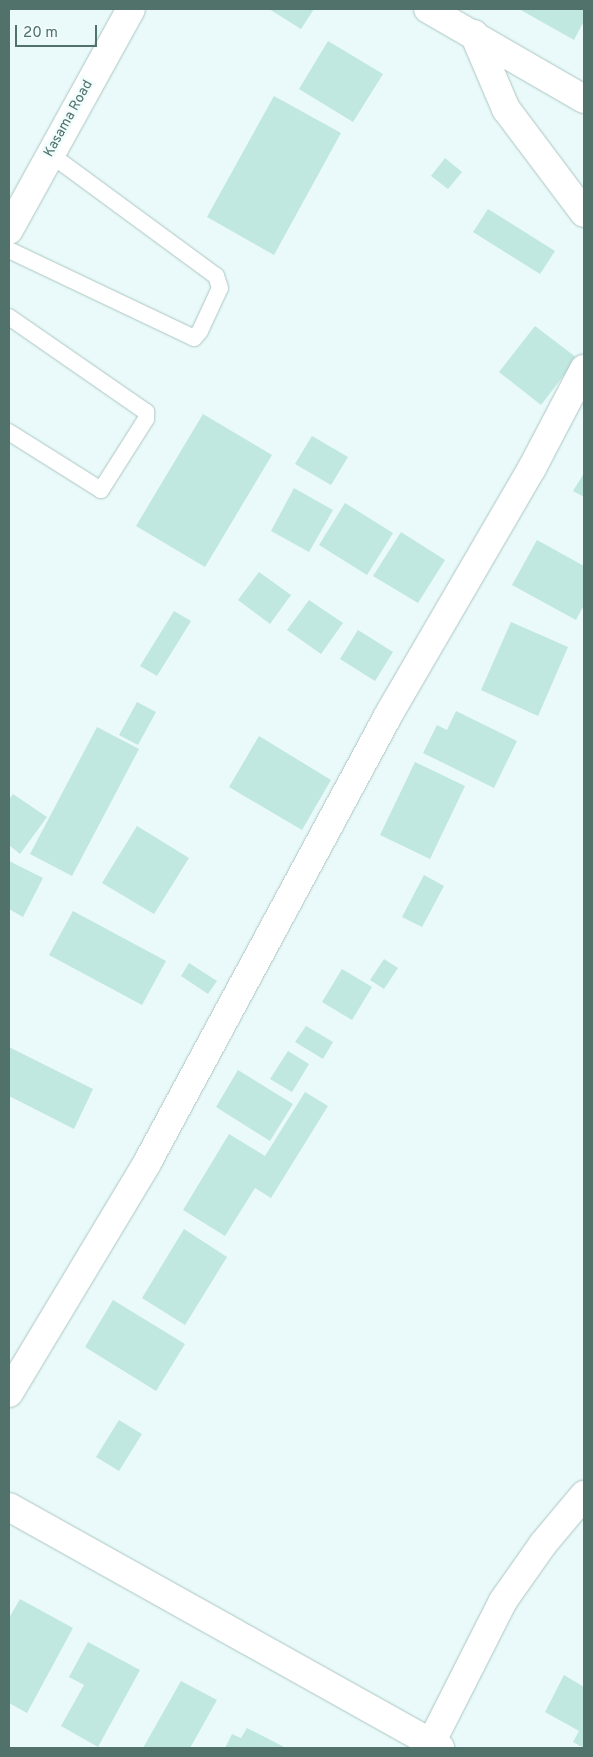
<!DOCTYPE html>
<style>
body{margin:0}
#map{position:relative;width:593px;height:1757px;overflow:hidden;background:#eafafa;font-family:Overpass,sans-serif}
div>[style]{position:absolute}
.building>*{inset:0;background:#c0e7e0}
.roads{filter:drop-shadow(0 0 1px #acc6c2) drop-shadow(0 0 1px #acc6c2)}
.service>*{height:16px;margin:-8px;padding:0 8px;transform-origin:8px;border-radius:8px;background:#fff}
.minor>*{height:28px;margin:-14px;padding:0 14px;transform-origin:14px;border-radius:14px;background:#fff}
.tertiary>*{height:28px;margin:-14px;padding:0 14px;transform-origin:14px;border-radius:14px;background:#fff}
span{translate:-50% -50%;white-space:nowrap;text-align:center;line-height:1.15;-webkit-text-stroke:5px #f1fdfd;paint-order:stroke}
.street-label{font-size:14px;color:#51726a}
.frame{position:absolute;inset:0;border:10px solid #51726a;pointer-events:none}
.scale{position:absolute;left:15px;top:25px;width:82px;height:22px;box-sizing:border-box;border:2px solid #51726a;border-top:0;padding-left:6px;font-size:15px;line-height:18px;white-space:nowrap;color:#51726a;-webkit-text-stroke:4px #f1fdfd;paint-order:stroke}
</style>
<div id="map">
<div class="building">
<i style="clip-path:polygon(269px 9px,314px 9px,301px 29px)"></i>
<i style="clip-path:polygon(519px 9px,584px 9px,584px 21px,574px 40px)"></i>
<i style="clip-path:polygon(328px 41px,383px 74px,353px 122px,299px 89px)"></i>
<i style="clip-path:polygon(274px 96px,341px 133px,274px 255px,207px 217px)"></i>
<i style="clip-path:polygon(445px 158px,462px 172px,448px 189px,431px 176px)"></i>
<i style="clip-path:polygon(488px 209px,555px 251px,540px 274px,473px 232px)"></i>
<i style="clip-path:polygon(535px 326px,577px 358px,541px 405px,499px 372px)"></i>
<i style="clip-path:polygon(203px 414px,272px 455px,205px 567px,136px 526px)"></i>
<i style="clip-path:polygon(312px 436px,348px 457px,331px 485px,295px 464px)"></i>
<i style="clip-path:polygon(584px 473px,584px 497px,573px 491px)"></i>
<i style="clip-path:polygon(294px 488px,333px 510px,309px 552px,271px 531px)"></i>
<i style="clip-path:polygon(345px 503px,393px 533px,367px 575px,319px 545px)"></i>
<i style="clip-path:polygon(401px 532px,445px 560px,418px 603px,373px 576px)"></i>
<i style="clip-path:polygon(537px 540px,584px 566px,584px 605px,576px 620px,512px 585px)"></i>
<i style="clip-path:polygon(259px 572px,291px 595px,270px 624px,238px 600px)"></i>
<i style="clip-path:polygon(309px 600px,343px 623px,321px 654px,287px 630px)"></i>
<i style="clip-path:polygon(174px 611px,191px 621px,157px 676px,140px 666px)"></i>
<i style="clip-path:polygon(511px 622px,568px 647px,538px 716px,481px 690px)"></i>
<i style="clip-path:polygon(358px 630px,393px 652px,375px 681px,340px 659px)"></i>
<i style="clip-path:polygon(137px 702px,156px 712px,138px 745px,119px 735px)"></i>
<i style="clip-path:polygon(456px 711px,517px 741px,494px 788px,423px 753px,437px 725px,447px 730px)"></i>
<i style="clip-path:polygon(97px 727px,139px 749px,72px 876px,30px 854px)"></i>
<i style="clip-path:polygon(259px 736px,331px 780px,302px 830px,229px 787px)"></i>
<i style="clip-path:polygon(415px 762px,465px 786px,430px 859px,380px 835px)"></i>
<i style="clip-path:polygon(13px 794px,47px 817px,20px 854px,9px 845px,9px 800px)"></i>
<i style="clip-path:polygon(137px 826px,189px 858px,154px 914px,102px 883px)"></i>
<i style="clip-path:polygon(9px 861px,43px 878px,23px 917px,9px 909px)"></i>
<i style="clip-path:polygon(424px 875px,444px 886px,422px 927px,402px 917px)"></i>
<i style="clip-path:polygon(73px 911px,166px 961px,142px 1005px,49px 955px)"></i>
<i style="clip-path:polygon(384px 959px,398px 968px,384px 989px,370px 980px)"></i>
<i style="clip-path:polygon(189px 963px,217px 981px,208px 994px,181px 976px)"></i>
<i style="clip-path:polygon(342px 969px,372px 987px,352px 1020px,322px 1002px)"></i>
<i style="clip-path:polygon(306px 1026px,333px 1042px,323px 1059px,295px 1042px)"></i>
<i style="clip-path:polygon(9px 1047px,93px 1089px,74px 1129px,9px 1096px)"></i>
<i style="clip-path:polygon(288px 1051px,309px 1064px,292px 1092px,270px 1079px)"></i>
<i style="clip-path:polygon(238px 1070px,293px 1104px,270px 1141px,216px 1107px)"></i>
<i style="clip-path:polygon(305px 1092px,328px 1106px,271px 1198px,255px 1188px,225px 1236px,183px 1210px,229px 1134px,265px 1156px)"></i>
<i style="clip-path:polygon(184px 1229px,227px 1257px,185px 1325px,142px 1298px)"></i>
<i style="clip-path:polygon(113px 1300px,185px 1344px,156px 1391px,85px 1347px)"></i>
<i style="clip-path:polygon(119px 1420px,142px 1434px,119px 1471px,96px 1457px)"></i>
<i style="clip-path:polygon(20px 1599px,73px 1628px,27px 1713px,9px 1703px,9px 1618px)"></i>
<i style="clip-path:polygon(88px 1642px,140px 1670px,98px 1747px,61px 1726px,84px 1685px,69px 1677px)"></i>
<i style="clip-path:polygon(564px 1675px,584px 1687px,584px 1748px,573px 1742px,579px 1731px,545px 1712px)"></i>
<i style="clip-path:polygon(181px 1681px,217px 1700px,190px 1748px,143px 1748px)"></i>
<i style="clip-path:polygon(247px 1728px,286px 1748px,225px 1748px,232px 1734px,241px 1738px)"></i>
</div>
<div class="roads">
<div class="service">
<i style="left:9px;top:250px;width:205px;rotate:25.4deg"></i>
<i style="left:194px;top:338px;width:9px;rotate:-49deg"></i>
<i style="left:200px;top:331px;width:47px;rotate:-65.1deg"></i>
<i style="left:220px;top:288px;width:13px;rotate:-108deg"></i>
<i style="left:216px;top:276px;width:206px;rotate:-143.7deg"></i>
<i style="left:9px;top:317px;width:167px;rotate:34.7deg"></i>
<i style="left:146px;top:412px;width:7px;rotate:90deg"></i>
<i style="left:146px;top:419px;width:84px;rotate:122.4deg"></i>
<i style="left:101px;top:490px;width:109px;rotate:-147.8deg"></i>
</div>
<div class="minor">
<i style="left:428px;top:9px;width:180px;rotate:30deg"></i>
<i style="left:474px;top:34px;width:82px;rotate:66.9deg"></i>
<i style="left:506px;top:109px;width:130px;rotate:53.1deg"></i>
<i style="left:9px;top:1393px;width:268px;rotate:-59deg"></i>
<i style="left:147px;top:1163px;width:512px;rotate:-61.68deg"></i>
<i style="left:390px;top:712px;width:282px;rotate:-59.8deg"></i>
<i style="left:532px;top:468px;width:112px;rotate:-62.3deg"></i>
<i style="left:9px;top:1507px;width:494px;rotate:29.2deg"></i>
<i style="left:431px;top:1743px;width:159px;rotate:-63.1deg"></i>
<i style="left:503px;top:1601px;width:70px;rotate:-54.9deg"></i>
<i style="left:543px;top:1544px;width:64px;rotate:-50.1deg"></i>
</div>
<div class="tertiary">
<i style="left:9px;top:230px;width:252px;rotate:-61.1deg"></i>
</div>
</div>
<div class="street-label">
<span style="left:69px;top:119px;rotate:-61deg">Kasama Road</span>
</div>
<div class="frame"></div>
<div class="scale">20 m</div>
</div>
